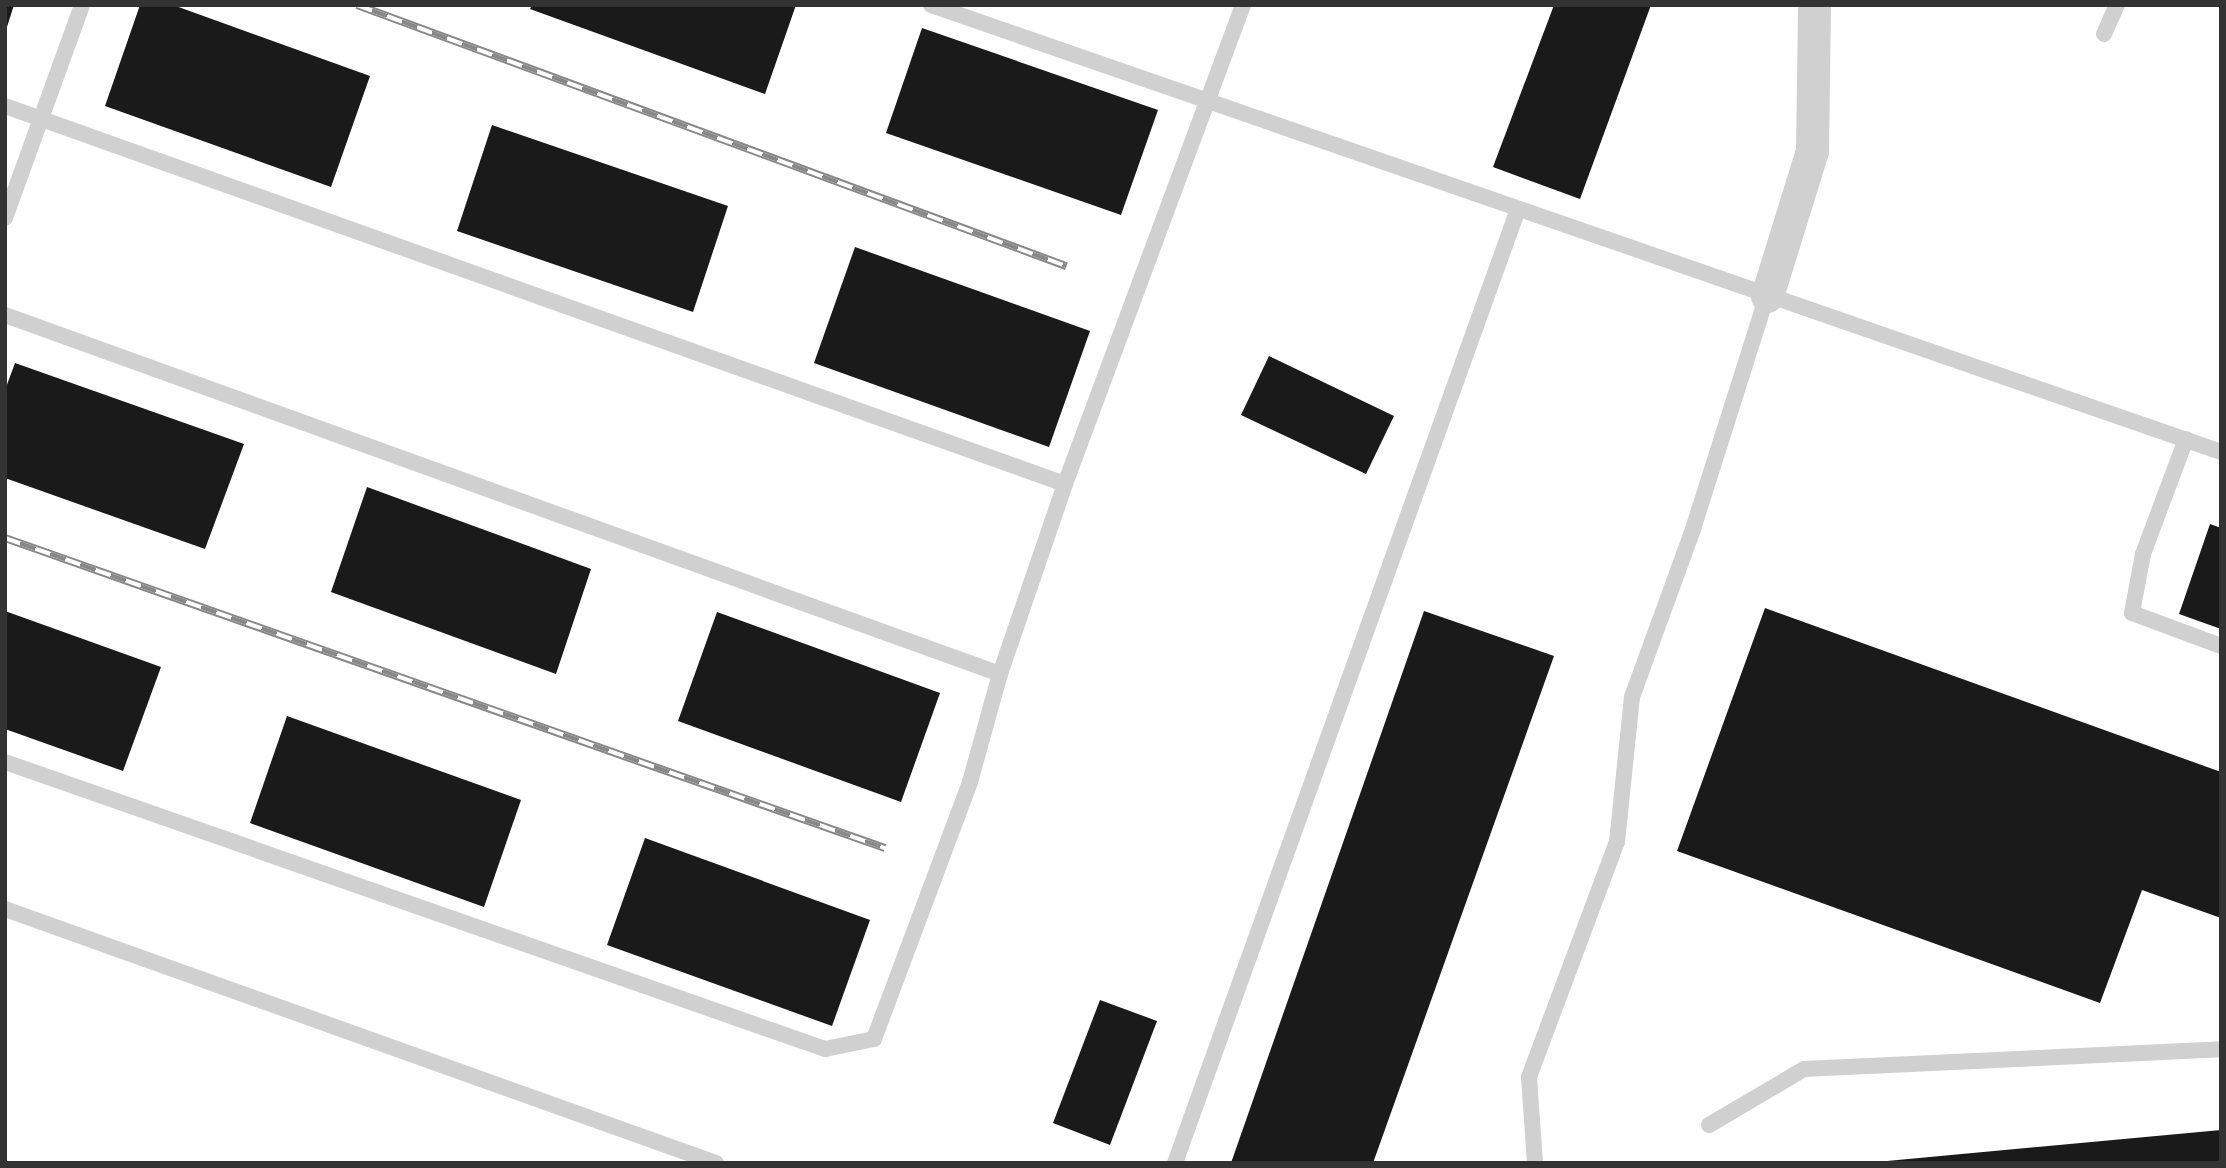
<!DOCTYPE html>
<style>
body{margin:0}
#map{position:relative;width:2226px;height:1168px;overflow:hidden;background:#fff;font-family:"PT Sans Narrow",sans-serif}
div>[style]{position:absolute}
.building>*{inset:0;background:#1a1a1a}
.lane>*{height:16px;margin:-8px;padding:0 8px;transform-origin:8px;border-radius:8px;background:#d0d0d0}
.street>*{height:33px;margin:-16.5px;padding:0 16.5px;transform-origin:16.5px;border-radius:16.5px;background:#d0d0d0}
.rail>*{height:8px;margin-top:-4px;transform-origin:0;background:repeating-linear-gradient(90deg,#fff 0 16px,#888 0 32px);box-sizing:border-box;border-block:2px solid #888}
span{translate:-50% -50%;white-space:nowrap;text-align:center;line-height:1.15;-webkit-text-stroke:7px #fff;paint-order:stroke}
.frame{position:absolute;inset:0;border:7px solid #333;pointer-events:none}
</style>
<div id="map">
<div class="building">
<i style="clip-path:polygon(5px 5px,14px 5px,6px 30px,5px 30px)"></i>
<i style="clip-path:polygon(140px 5px,173px 5px,370px 76px,331px 187px,105px 106px)"></i>
<i style="clip-path:polygon(532px 5px,796px 5px,765px 94px,530px 9px)"></i>
<i style="clip-path:polygon(1554px 5px,1651px 5px,1580px 199px,1493px 167px)"></i>
<i style="clip-path:polygon(922px 28px,1158px 110px,1121px 215px,886px 133px)"></i>
<i style="clip-path:polygon(492px 125px,728px 206px,693px 312px,457px 231px)"></i>
<i style="clip-path:polygon(855px 247px,1090px 331px,1049px 447px,814px 363px)"></i>
<i style="clip-path:polygon(1269px 356px,1394px 416px,1366px 474px,1241px 415px)"></i>
<i style="clip-path:polygon(15px 363px,244px 444px,205px 549px,5px 478px,5px 390px)"></i>
<i style="clip-path:polygon(367px 487px,591px 569px,556px 674px,331px 592px)"></i>
<i style="clip-path:polygon(2210px 524px,2221px 528px,2221px 629px,2179px 614px)"></i>
<i style="clip-path:polygon(1765px 608px,2221px 772px,2221px 918px,2142px 890px,2100px 1003px,1677px 851px)"></i>
<i style="clip-path:polygon(5px 611px,161px 667px,123px 771px,5px 729px)"></i>
<i style="clip-path:polygon(1424px 611px,1554px 656px,1373px 1163px,1231px 1163px)"></i>
<i style="clip-path:polygon(717px 612px,940px 693px,901px 802px,678px 721px)"></i>
<i style="clip-path:polygon(287px 716px,521px 800px,484px 907px,250px 823px)"></i>
<i style="clip-path:polygon(645px 838px,870px 920px,832px 1026px,607px 945px)"></i>
<i style="clip-path:polygon(1100px 1000px,1157px 1021px,1110px 1145px,1053px 1123px)"></i>
<i style="clip-path:polygon(2221px 1130px,2221px 1163px,1887px 1163px,1887px 1161px)"></i>
</div>
<div class="lane">
<i style="left:931px;top:5px;width:1365px;rotate:19.11deg"></i>
<i style="left:2104px;top:34px;width:32px;rotate:-66deg"></i>
<i style="left:5px;top:106px;width:1125px;rotate:19.63deg"></i>
<i style="left:5px;top:218px;width:226px;rotate:-70.1deg"></i>
<i style="left:5px;top:315px;width:1058px;rotate:19.84deg"></i>
<i style="left:2186px;top:439px;width:123px;rotate:110.5deg"></i>
<i style="left:2143px;top:554px;width:60px;rotate:100.6deg"></i>
<i style="left:2132px;top:613px;width:95px;rotate:20.3deg"></i>
<i style="left:5px;top:762px;width:869px;rotate:19.29deg"></i>
<i style="left:825px;top:1049px;width:50px;rotate:-11.5deg"></i>
<i style="left:874px;top:1039px;width:274px;rotate:-69.5deg"></i>
<i style="left:970px;top:782px;width:112px;rotate:-74.5deg"></i>
<i style="left:1000px;top:674px;width:201px;rotate:-71.1deg"></i>
<i style="left:1065px;top:484px;width:511px;rotate:-69.61deg"></i>
<i style="left:5px;top:909px;width:755px;rotate:19.66deg"></i>
<i style="left:1709px;top:1125px;width:110px;rotate:-30.5deg"></i>
<i style="left:1804px;top:1069px;width:417px;rotate:-2.7deg"></i>
<i style="left:1175px;top:1163px;width:1014px;rotate:-70.22deg"></i>
<i style="left:1535px;top:1163px;width:86px;rotate:-94deg"></i>
<i style="left:1529px;top:1077px;width:251px;rotate:-69.5deg"></i>
<i style="left:1617px;top:842px;width:146px;rotate:-84.1deg"></i>
<i style="left:1632px;top:697px;width:179px;rotate:-70deg"></i>
<i style="left:1693px;top:529px;width:244px;rotate:-72.4deg"></i>
</div>
<div class="street">
<i style="left:1767px;top:296px;width:152px;rotate:-72.8deg"></i>
<i style="left:1812px;top:151px;width:146px;rotate:-89.2deg"></i>
</div>
<div class="rail">
<i style="left:357px;top:5px;width:756px;rotate:20.21deg"></i>
<i style="left:5px;top:538px;width:933px;rotate:19.41deg"></i>
</div>
<div class="frame"></div>
</div>
